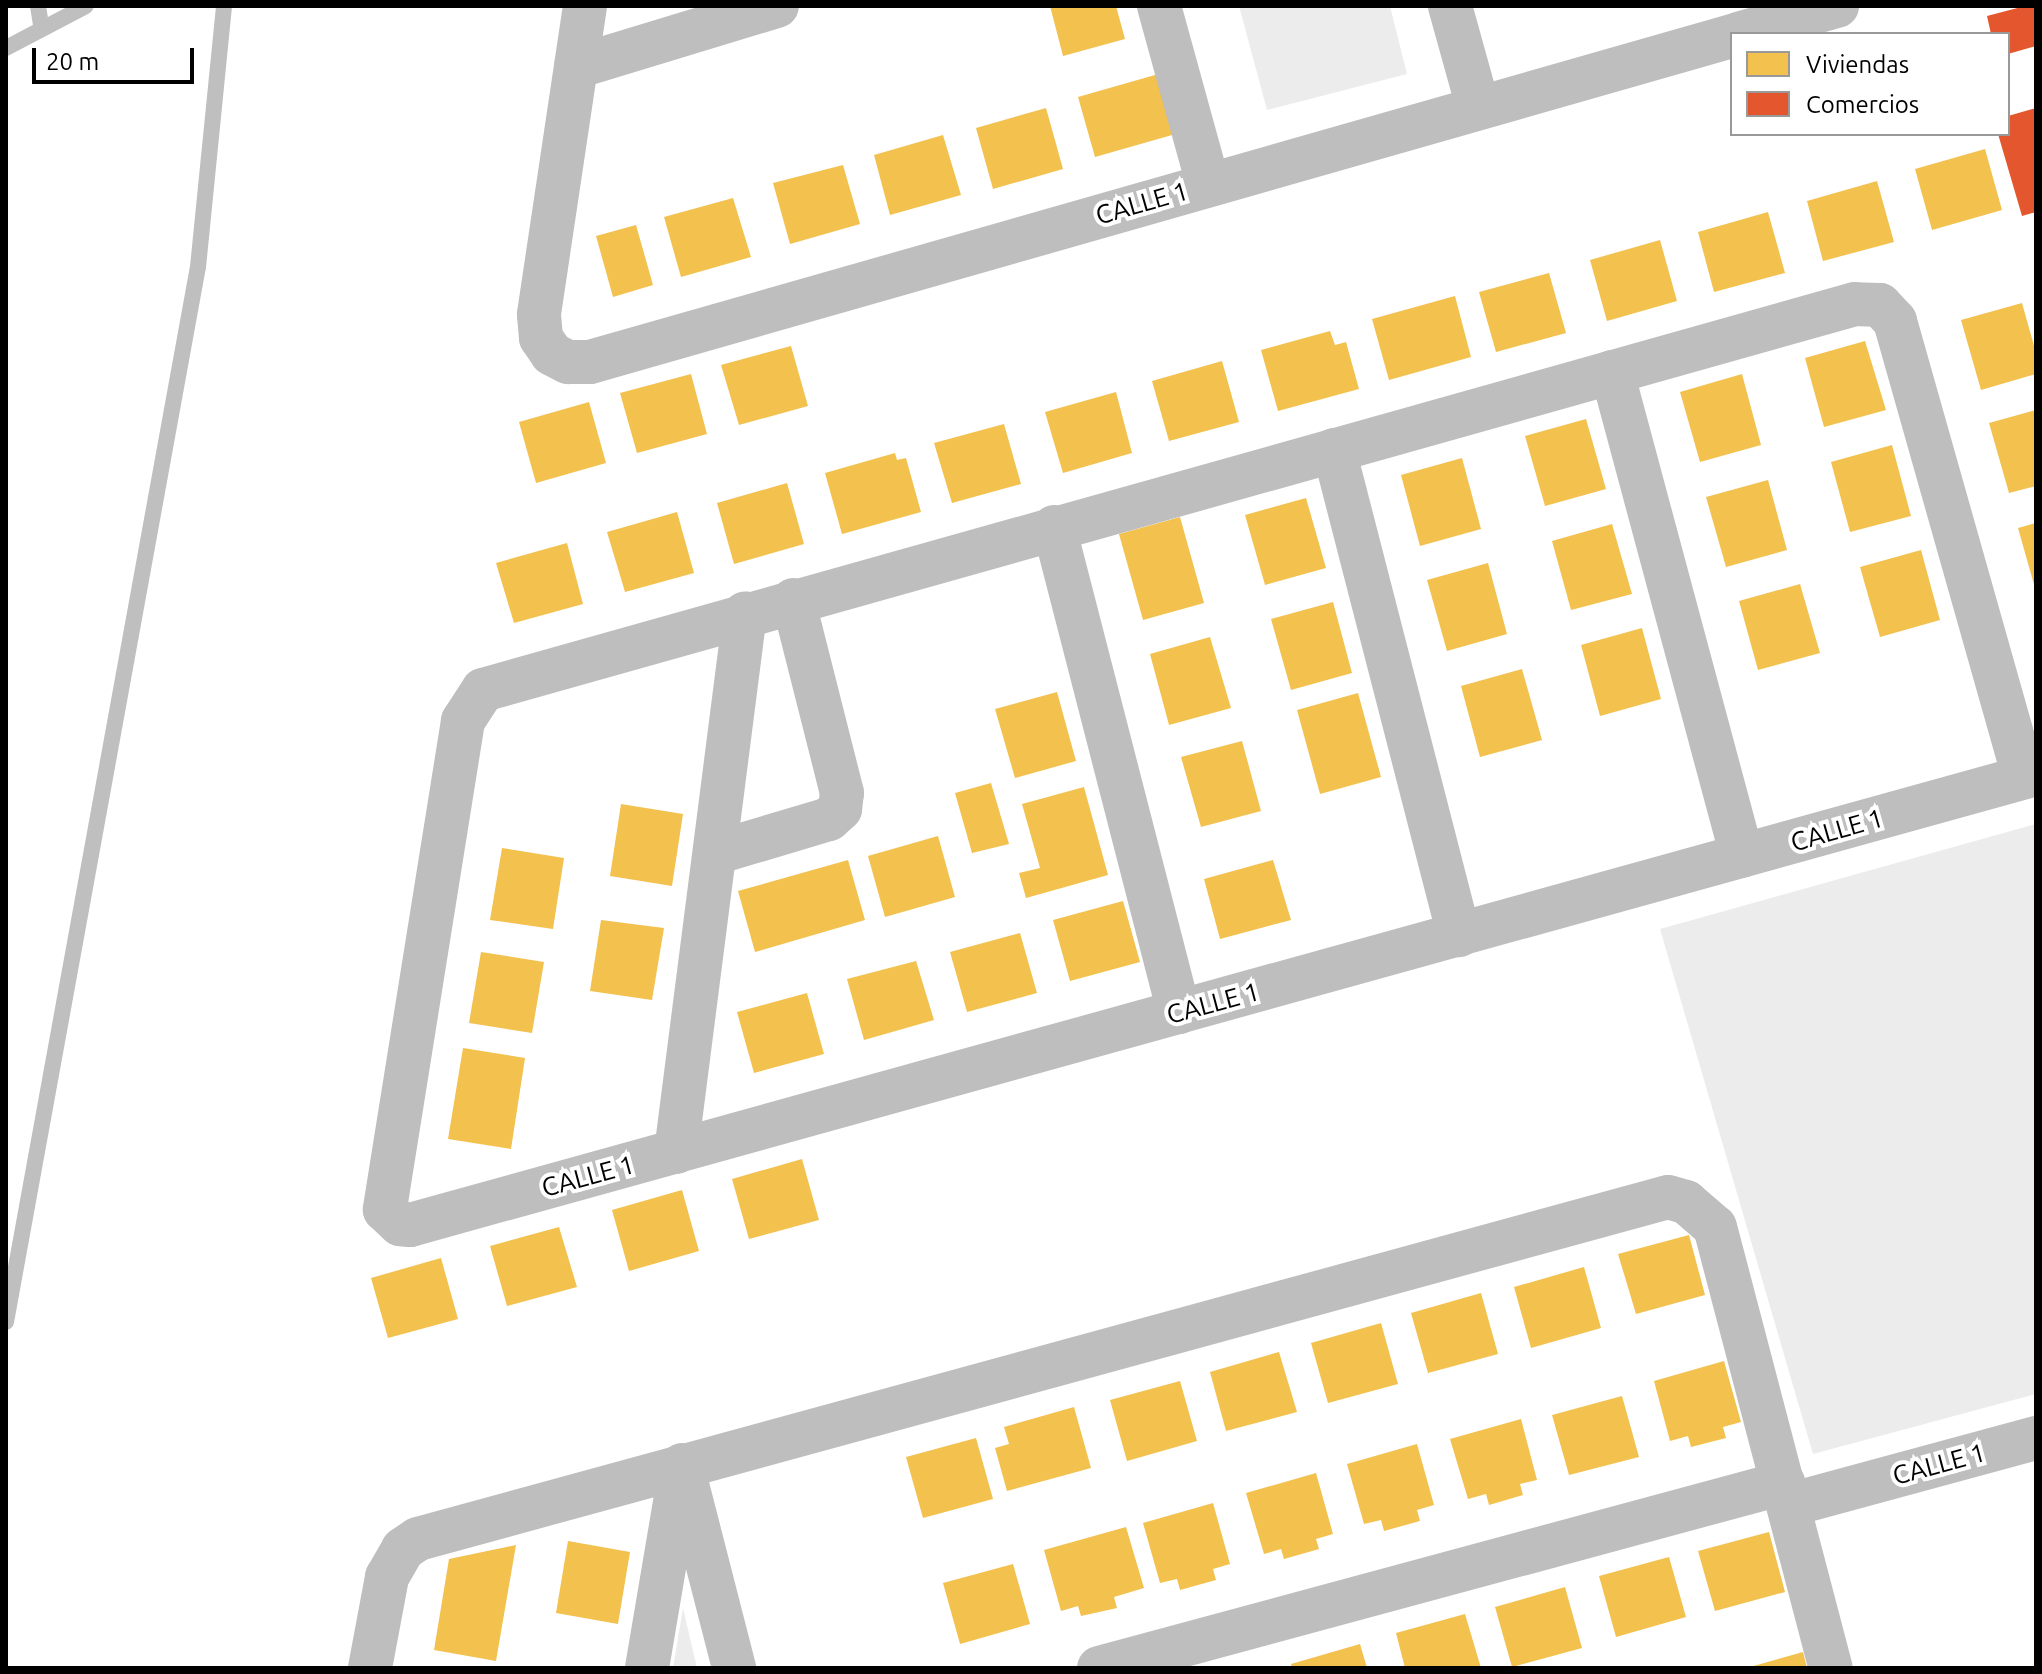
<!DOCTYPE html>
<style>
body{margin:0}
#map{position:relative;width:2042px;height:1674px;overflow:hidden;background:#fff;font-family:Ubuntu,sans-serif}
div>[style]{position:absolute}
.green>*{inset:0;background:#ececec}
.homes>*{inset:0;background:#f2c14e}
.shops>*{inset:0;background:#e4572e}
.stream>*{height:16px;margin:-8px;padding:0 8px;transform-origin:8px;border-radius:8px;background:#bfbfbf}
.street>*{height:44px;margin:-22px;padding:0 22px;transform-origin:22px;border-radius:22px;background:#bebebe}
span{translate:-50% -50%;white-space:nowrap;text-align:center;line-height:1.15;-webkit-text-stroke:8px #fff;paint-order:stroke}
.street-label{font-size:26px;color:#000}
.frame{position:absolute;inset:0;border:8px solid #000;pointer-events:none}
.legend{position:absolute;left:1730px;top:32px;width:280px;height:104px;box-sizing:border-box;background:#fff;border:2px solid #999;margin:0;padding:10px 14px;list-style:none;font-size:24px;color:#000}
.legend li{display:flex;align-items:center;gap:16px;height:40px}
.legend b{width:40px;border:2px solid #999}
.scale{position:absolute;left:32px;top:48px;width:162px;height:36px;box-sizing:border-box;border:4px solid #000;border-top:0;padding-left:10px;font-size:24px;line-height:28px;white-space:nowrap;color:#000;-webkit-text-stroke:6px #fff;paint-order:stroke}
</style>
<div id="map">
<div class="green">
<i style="clip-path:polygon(1239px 6px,1390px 6px,1407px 74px,1267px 110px)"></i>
<i style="clip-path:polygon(2036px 824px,2036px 1394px,1813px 1454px,1660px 929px)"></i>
<i style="clip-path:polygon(683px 1608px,697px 1668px,673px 1668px)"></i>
</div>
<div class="homes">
<i style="clip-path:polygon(1050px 6px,1116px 6px,1125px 39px,1063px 56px)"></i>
<i style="clip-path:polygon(1162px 73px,1179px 133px,1095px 157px,1078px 97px)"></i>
<i style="clip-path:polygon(1046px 108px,1063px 169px,993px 189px,976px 128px)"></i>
<i style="clip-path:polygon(943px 135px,961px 195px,890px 215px,874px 155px)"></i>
<i style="clip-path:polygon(1985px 149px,2002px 210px,1932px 230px,1915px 169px)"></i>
<i style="clip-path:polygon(843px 165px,860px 224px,790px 244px,773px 183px)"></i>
<i style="clip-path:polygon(1877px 181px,1894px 242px,1823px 261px,1807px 201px)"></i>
<i style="clip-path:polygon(733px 198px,751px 257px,681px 277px,664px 217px)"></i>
<i style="clip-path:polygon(1768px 212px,1785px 273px,1714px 292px,1698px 232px)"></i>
<i style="clip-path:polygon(636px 225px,653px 285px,613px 297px,596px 236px)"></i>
<i style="clip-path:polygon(1660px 240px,1677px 301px,1607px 321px,1590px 260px)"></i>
<i style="clip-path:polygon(1549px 273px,1566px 333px,1496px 352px,1479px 292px)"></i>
<i style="clip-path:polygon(1455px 296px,1471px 357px,1389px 380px,1372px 319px)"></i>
<i style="clip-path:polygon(2022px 303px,2036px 353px,2036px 374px,1981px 390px,1961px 320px)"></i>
<i style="clip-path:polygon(1330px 331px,1335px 345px,1346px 342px,1359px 389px,1278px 411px,1261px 350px)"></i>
<i style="clip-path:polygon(1865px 341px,1886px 410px,1824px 427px,1805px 358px)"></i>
<i style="clip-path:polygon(791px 346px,808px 406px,739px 425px,721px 365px)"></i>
<i style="clip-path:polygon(1222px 361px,1239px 422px,1169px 441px,1152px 381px)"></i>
<i style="clip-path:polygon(691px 374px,707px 434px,637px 453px,620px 393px)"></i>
<i style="clip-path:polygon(1742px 374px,1761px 445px,1700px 462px,1680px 392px)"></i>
<i style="clip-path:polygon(1116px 392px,1132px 453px,1063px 473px,1045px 412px)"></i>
<i style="clip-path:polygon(589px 402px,606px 463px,536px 483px,519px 422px)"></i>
<i style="clip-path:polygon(2036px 410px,2036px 486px,2009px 493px,1989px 423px)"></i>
<i style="clip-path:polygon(1586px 419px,1606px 489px,1545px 506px,1525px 436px)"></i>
<i style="clip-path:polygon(1004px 424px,1021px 484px,952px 503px,934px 443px)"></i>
<i style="clip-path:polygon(1892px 445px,1911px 516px,1850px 532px,1831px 462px)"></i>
<i style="clip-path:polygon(895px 453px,897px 460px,906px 458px,921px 512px,842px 534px,825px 473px)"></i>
<i style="clip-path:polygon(1462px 458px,1481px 529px,1420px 546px,1401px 475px)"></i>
<i style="clip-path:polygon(1768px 480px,1787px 550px,1726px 567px,1706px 497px)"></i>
<i style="clip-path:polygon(787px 483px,804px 544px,734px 564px,717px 503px)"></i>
<i style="clip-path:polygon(1306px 498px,1326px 568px,1265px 585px,1245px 515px)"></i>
<i style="clip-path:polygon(677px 512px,694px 573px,625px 592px,607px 532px)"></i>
<i style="clip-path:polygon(1180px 517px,1204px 603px,1143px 620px,1119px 534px)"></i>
<i style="clip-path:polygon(2036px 523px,2036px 588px,2035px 588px,2018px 528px)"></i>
<i style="clip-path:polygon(1612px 524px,1632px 594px,1571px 610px,1552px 541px)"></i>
<i style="clip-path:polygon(567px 543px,583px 604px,514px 623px,496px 563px)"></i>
<i style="clip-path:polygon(1921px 550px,1940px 620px,1880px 637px,1860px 567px)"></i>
<i style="clip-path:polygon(1488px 563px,1507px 634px,1447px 651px,1427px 580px)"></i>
<i style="clip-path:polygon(1800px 584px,1820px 653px,1758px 670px,1739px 601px)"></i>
<i style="clip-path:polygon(1333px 602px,1352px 673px,1291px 690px,1271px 619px)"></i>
<i style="clip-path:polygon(1642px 628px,1661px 699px,1600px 716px,1581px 645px)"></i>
<i style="clip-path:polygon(1210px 637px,1231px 708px,1169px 725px,1150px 654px)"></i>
<i style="clip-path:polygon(1522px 669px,1542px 740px,1480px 757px,1461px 686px)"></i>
<i style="clip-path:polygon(1057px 692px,1076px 761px,1015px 778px,995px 709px)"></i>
<i style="clip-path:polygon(1358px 693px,1381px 777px,1320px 794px,1297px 710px)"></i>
<i style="clip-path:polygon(1242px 741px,1261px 811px,1201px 827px,1181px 757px)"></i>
<i style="clip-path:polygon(991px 783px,1009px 844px,972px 853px,955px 793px)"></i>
<i style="clip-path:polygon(1084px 787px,1108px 875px,1026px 898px,1019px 873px,1040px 868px,1022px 804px)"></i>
<i style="clip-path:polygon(621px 804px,683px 814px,672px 886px,610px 876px)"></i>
<i style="clip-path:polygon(938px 836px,955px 897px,885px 917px,868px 856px)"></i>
<i style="clip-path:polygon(502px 848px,564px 858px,553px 929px,490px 920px)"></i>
<i style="clip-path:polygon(848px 860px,865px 920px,755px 952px,738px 891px)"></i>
<i style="clip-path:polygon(1273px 860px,1291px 920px,1220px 939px,1204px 879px)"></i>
<i style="clip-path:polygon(1123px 901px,1140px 962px,1070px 981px,1053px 920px)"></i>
<i style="clip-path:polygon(601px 920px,664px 928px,652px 1000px,590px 991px)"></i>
<i style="clip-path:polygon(1020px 933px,1037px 993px,967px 1012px,950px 952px)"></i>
<i style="clip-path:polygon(481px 952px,544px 962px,532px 1033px,469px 1023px)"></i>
<i style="clip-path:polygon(916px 961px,934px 1020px,864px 1040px,847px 979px)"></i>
<i style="clip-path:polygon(807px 993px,824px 1054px,754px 1073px,737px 1012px)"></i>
<i style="clip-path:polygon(463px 1048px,525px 1058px,511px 1149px,448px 1139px)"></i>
<i style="clip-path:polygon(802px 1159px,819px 1220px,749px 1239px,732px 1179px)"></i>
<i style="clip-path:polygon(682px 1190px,699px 1251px,629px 1271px,612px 1210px)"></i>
<i style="clip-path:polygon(559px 1227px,577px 1287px,507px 1306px,490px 1246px)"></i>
<i style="clip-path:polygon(1689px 1235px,1705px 1295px,1636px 1314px,1618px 1254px)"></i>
<i style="clip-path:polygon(441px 1258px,458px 1319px,388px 1338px,371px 1278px)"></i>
<i style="clip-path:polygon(1584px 1267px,1601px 1328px,1531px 1348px,1514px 1287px)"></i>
<i style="clip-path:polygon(1481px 1293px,1498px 1354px,1428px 1373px,1411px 1313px)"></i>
<i style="clip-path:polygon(1381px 1323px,1398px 1384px,1328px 1403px,1311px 1343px)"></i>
<i style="clip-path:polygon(1279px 1352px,1297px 1412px,1226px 1431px,1210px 1372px)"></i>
<i style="clip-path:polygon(1724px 1361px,1741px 1422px,1723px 1427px,1726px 1438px,1691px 1447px,1688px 1436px,1670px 1441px,1654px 1381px)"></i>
<i style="clip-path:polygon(1180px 1381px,1197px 1441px,1127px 1461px,1110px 1400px)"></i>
<i style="clip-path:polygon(1622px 1396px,1639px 1457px,1569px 1475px,1552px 1415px)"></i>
<i style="clip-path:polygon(1074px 1407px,1091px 1468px,1007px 1491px,995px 1448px,1009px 1444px,1004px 1427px)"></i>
<i style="clip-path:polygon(1521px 1419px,1537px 1480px,1520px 1484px,1523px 1495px,1489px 1505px,1486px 1494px,1468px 1499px,1450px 1439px)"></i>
<i style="clip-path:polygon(976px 1438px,993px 1499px,923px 1518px,906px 1457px)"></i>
<i style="clip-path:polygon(1417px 1444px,1434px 1505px,1417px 1510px,1420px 1521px,1384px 1531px,1381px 1520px,1364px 1524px,1347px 1464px)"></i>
<i style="clip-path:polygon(1316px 1473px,1333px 1534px,1316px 1539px,1319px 1549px,1284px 1559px,1281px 1549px,1264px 1554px,1246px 1493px)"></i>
<i style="clip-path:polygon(1213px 1503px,1230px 1564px,1213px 1569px,1216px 1580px,1180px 1590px,1177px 1579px,1160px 1583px,1143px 1523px)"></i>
<i style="clip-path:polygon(1126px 1527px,1144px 1588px,1114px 1597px,1117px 1608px,1081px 1616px,1078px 1606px,1061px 1611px,1044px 1550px)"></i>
<i style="clip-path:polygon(1769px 1532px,1785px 1592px,1715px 1611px,1698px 1551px)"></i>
<i style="clip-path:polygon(568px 1541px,630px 1552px,618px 1624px,556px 1613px)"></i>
<i style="clip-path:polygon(516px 1545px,496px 1661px,434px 1650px,449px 1559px)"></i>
<i style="clip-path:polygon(1669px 1557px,1686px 1617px,1616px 1637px,1599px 1576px)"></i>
<i style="clip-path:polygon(1013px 1564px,1030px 1624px,960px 1644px,943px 1583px)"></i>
<i style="clip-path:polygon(1565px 1587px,1582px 1648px,1512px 1667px,1495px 1607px)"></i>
<i style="clip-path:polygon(1465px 1614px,1481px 1668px,1405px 1668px,1396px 1633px)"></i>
<i style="clip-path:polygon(1360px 1644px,1367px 1668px,1292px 1668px,1291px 1664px)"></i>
<i style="clip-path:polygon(1803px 1652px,1807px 1668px,1750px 1668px,1750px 1667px)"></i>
</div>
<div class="shops">
<i style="clip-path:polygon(2025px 6px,2036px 6px,2036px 46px,2008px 54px,2008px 34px,1991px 34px,1987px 16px)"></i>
<i style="clip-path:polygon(2036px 108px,2036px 212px,2022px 216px,1998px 134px,2008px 134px,2008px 116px)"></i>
</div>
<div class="stream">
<i style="left:38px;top:6px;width:20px;rotate:81deg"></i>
<i style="left:6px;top:48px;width:90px;rotate:-27.7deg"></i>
<i style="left:6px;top:1322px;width:1072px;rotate:-79.69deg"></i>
<i style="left:198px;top:267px;width:262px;rotate:-84.3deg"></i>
</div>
<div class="street">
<i style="left:585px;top:6px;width:312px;rotate:98.5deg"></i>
<i style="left:539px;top:315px;width:23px;rotate:85deg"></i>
<i style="left:541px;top:338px;width:19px;rotate:55deg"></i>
<i style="left:552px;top:354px;width:18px;rotate:27deg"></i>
<i style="left:568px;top:362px;width:22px"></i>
<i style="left:590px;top:362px;width:1188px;rotate:-15.93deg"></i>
<i style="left:1159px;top:6px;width:185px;rotate:74.6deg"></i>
<i style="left:1450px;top:6px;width:105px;rotate:74.5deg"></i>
<i style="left:1738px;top:34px;width:103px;rotate:-15.8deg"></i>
<i style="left:576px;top:67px;width:210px;rotate:-16.9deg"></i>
<i style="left:1612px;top:372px;width:501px;rotate:74.97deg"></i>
<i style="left:1334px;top:450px;width:501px;rotate:75.55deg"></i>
<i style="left:1054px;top:527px;width:501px;rotate:75.55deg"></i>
<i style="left:2024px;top:777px;width:474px;rotate:-105.8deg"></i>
<i style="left:1895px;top:321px;width:22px;rotate:-133deg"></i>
<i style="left:1880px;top:305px;width:25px;rotate:-178deg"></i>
<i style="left:1855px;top:304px;width:1425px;rotate:164.29deg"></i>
<i style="left:483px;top:690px;width:37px;rotate:123deg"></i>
<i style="left:463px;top:721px;width:495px;rotate:99.1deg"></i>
<i style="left:385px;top:1210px;width:21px;rotate:43deg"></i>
<i style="left:400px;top:1224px;width:10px;rotate:6deg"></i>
<i style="left:410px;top:1225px;width:1687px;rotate:-15.5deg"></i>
<i style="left:715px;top:853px;width:119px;rotate:-16.6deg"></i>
<i style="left:829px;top:819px;width:15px;rotate:-42deg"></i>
<i style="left:840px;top:809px;width:16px;rotate:-83deg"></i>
<i style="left:842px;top:793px;width:199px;rotate:-104.2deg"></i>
<i style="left:676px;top:1152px;width:543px;rotate:-82.7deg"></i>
<i style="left:682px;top:1465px;width:210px;rotate:75.6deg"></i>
<i style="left:1789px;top:1505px;width:256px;rotate:-15.2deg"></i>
<i style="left:370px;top:1668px;width:93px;rotate:-79.4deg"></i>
<i style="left:387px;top:1577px;width:32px;rotate:-60deg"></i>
<i style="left:403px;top:1549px;width:18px;rotate:-34deg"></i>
<i style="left:418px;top:1539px;width:1296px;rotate:-15.3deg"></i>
<i style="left:1668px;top:1197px;width:19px;rotate:16deg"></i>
<i style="left:1686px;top:1202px;width:38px;rotate:41deg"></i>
<i style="left:1715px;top:1227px;width:456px;rotate:75.3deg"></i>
<i style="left:647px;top:1668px;width:192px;rotate:-80.4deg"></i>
<i style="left:1099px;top:1668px;width:709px;rotate:-15.13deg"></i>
</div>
<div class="street-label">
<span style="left:1142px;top:203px;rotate:-16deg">CALLE 1</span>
<span style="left:1837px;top:830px;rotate:-16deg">CALLE 1</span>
<span style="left:1213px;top:1003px;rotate:-15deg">CALLE 1</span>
<span style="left:588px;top:1176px;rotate:-15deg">CALLE 1</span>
<span style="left:1939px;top:1464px;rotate:-15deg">CALLE 1</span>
</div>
<div class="frame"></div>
<ul class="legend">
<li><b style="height:22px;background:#f2c14e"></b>Viviendas</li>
<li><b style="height:22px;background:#e4572e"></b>Comercios</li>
</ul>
<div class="scale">20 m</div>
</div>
